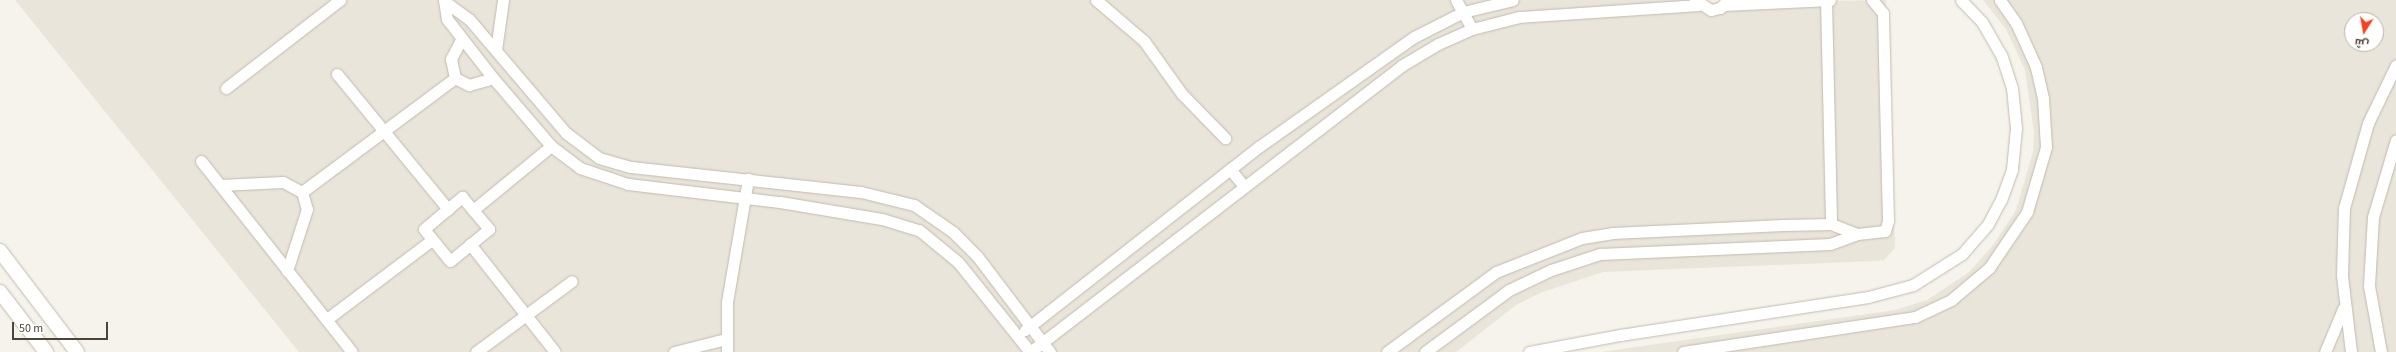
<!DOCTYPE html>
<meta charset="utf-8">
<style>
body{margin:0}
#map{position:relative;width:2396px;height:352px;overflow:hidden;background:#f6f3ec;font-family:"Source Sans 3",Cairo,sans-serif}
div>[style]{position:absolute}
.residential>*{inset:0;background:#eae5da}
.roads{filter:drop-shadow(0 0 1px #c2bbae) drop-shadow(0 0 1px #c2bbae)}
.minor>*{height:11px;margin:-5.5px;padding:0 5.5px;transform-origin:5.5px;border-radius:5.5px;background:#fff}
.tertiary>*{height:14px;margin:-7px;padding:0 7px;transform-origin:7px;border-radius:7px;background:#fff}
span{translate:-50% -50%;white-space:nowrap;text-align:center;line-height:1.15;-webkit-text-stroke:3.5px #fff;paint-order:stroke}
.north{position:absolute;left:2344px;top:12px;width:40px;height:40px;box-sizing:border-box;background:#fff;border:1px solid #b7b4b0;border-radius:50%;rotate:191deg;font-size:11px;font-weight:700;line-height:16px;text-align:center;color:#4b4439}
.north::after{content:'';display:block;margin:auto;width:14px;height:18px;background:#fc3f1d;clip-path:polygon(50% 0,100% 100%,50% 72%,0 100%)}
.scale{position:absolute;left:12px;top:322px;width:96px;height:18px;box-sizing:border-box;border:2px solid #4b4439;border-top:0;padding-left:5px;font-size:12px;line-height:14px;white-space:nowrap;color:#4b4439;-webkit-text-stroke:3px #fff;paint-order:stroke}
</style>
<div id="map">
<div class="residential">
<i style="clip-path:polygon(15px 0,1697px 0,1698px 3px,1886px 0,1895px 248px,1884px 260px,1876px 261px,1603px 272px,1540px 293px,1516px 305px,1456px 352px,299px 352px)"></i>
<i style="clip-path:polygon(evenodd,1983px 0,2396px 0,2396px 352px,1601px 352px,1895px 310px,1927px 300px,1969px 272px,1994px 244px,2016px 210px,2033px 152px,2034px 132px,2025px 70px,2006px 29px,1983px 0,2352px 20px,2376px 20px,2376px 44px,2352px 44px,2352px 20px)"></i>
</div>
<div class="roads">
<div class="minor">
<i style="left:444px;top:0;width:19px;rotate:81deg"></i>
<i style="left:447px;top:19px;width:75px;rotate:52.1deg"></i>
<i style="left:493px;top:78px;width:89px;rotate:49.5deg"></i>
<i style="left:551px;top:146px;width:36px;rotate:37deg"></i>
<i style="left:580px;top:168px;width:51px;rotate:18.4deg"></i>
<i style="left:628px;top:184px;width:153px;rotate:6.8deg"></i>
<i style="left:780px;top:202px;width:103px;rotate:9.5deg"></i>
<i style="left:882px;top:219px;width:39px;rotate:17deg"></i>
<i style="left:919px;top:230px;width:50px;rotate:39.4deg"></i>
<i style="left:958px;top:262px;width:115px;rotate:51.3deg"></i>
<i style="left:1096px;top:0;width:63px;rotate:40.5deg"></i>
<i style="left:1144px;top:41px;width:65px;rotate:54.4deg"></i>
<i style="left:1182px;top:94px;width:62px;rotate:45.7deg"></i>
<i style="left:1456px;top:0;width:33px;rotate:61deg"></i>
<i style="left:1695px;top:0;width:19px;rotate:32deg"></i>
<i style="left:1711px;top:10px;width:9px;rotate:-13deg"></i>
<i style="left:1720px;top:8px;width:11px;rotate:-45deg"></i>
<i style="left:1826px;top:0;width:224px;rotate:88.7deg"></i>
<i style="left:444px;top:1px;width:31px;rotate:36deg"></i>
<i style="left:469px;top:19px;width:150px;rotate:49.6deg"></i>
<i style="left:566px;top:133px;width:41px;rotate:37.1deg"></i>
<i style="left:599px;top:158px;width:33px;rotate:16deg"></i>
<i style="left:631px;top:167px;width:231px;rotate:6.2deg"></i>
<i style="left:861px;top:192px;width:55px;rotate:13.8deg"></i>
<i style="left:914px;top:205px;width:47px;rotate:34.7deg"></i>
<i style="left:953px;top:232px;width:34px;rotate:45deg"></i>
<i style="left:977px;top:256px;width:121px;rotate:52.8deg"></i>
<i style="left:1724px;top:5px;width:106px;rotate:-2.7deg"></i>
<i style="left:462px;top:38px;width:24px;rotate:118deg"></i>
<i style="left:451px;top:59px;width:19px;rotate:78deg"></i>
<i style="left:455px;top:78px;width:16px;rotate:27deg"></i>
<i style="left:469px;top:85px;width:25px;rotate:-16deg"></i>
<i style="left:496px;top:50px;width:50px;rotate:-82deg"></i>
<i style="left:337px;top:74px;width:175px;rotate:50.6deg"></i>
<i style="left:226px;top:88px;width:144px;rotate:-37.7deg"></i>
<i style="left:201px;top:161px;width:243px;rotate:51.7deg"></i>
<i style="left:1230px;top:169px;width:22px;rotate:51deg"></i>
<i style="left:220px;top:185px;width:63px;rotate:-2.7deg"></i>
<i style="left:283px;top:182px;width:21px;rotate:28deg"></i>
<i style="left:302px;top:192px;width:18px;rotate:74deg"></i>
<i style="left:307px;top:209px;width:65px;rotate:107.9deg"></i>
<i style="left:302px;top:192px;width:191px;rotate:-36.7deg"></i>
<i style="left:462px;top:197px;width:42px;rotate:49.8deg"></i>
<i style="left:489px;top:229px;width:50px;rotate:140.6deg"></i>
<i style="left:450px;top:261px;width:41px;rotate:-129.1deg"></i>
<i style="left:424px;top:229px;width:50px;rotate:-40.1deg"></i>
<i style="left:473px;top:210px;width:101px;rotate:-39.4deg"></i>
<i style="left:470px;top:244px;width:137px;rotate:51.8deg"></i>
<i style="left:327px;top:319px;width:131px;rotate:-37deg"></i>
<i style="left:1025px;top:330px;width:298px;rotate:-38.1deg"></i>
<i style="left:1260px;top:146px;width:189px;rotate:-35.3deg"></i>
<i style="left:1414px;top:37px;width:55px;rotate:-27deg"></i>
<i style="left:1463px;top:12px;width:51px;rotate:-13.5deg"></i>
<i style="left:476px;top:352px;width:119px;rotate:-36.5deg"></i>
<i style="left:674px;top:352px;width:54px;rotate:-14deg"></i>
<i style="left:727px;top:352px;width:50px;rotate:-90deg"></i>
<i style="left:727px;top:302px;width:125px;rotate:-80.3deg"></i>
<i style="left:1030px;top:352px;width:468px;rotate:-37.6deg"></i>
<i style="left:1401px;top:66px;width:43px;rotate:-30.7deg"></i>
<i style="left:1438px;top:44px;width:37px;rotate:-24deg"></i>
<i style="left:1472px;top:29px;width:49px;rotate:-14.3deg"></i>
<i style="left:1519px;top:17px;width:179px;rotate:-3.8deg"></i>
<i style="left:1387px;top:352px;width:135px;rotate:-36.3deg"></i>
<i style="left:1496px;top:272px;width:92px;rotate:-21.6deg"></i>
<i style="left:1582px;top:238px;width:30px;rotate:-9deg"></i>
<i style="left:1612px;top:233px;width:171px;rotate:-2.7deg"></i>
<i style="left:1783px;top:225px;width:48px;rotate:-1.2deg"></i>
<i style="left:1831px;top:224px;width:28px;rotate:21deg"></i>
<i style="left:1425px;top:352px;width:104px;rotate:-36.4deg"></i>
<i style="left:1509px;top:290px;width:47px;rotate:-25.5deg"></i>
<i style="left:1551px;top:270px;width:52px;rotate:-18.1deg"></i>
<i style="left:1600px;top:254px;width:230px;rotate:-2.5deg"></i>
<i style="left:1830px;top:244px;width:29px;rotate:-20deg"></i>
<i style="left:1857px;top:234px;width:28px;rotate:-6deg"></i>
<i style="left:1885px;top:231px;width:10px;rotate:-73deg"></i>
<i style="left:1888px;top:221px;width:208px;rotate:-91.4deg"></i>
<i style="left:1883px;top:13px;width:17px;rotate:-130deg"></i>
<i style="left:1529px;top:352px;width:93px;rotate:-10.6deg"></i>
<i style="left:1620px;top:335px;width:251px;rotate:-8.7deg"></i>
<i style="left:1868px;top:297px;width:47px;rotate:-14.9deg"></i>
<i style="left:1913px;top:285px;width:58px;rotate:-32.3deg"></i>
<i style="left:1962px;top:254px;width:40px;rotate:-49deg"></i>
<i style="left:1988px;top:224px;width:27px;rotate:-62deg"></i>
<i style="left:2001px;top:200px;width:33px;rotate:-70deg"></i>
<i style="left:2012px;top:169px;width:41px;rotate:-84.4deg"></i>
<i style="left:2016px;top:128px;width:40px;rotate:-95.7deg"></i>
<i style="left:2012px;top:88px;width:35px;rotate:-108deg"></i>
<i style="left:2001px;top:55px;width:38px;rotate:-120deg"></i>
<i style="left:1982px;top:22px;width:30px;rotate:-134deg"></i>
<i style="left:1683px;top:352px;width:235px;rotate:-8.6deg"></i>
<i style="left:1915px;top:317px;width:40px;rotate:-25deg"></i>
<i style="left:1951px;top:300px;width:50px;rotate:-40.1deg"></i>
<i style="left:1989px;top:268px;width:68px;rotate:-55.8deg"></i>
<i style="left:2027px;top:212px;width:68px;rotate:-73.7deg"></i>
<i style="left:2046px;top:147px;width:49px;rotate:-93.5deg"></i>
<i style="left:2043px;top:98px;width:32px;rotate:-103deg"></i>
<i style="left:2036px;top:67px;width:48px;rotate:-114.4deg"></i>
<i style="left:2016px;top:23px;width:28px;rotate:-125deg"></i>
<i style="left:2325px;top:352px;width:47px;rotate:-67.3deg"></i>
<i style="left:2351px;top:352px;width:78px;rotate:-96.7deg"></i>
<i style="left:2342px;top:275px;width:67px;rotate:-88.3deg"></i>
<i style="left:2344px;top:208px;width:88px;rotate:-74.2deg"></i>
<i style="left:2368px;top:123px;width:64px;rotate:-64.2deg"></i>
<i style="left:2381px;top:352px;width:67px;rotate:-100.3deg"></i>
<i style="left:2369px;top:286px;width:69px;rotate:-86.7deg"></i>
<i style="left:2373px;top:217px;width:80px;rotate:-73.4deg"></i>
</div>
<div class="tertiary">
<i style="left:0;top:251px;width:127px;rotate:52.7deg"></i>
<i style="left:0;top:292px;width:76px;rotate:52.5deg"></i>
</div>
</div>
<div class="north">ش</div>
<div class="scale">50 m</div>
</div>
